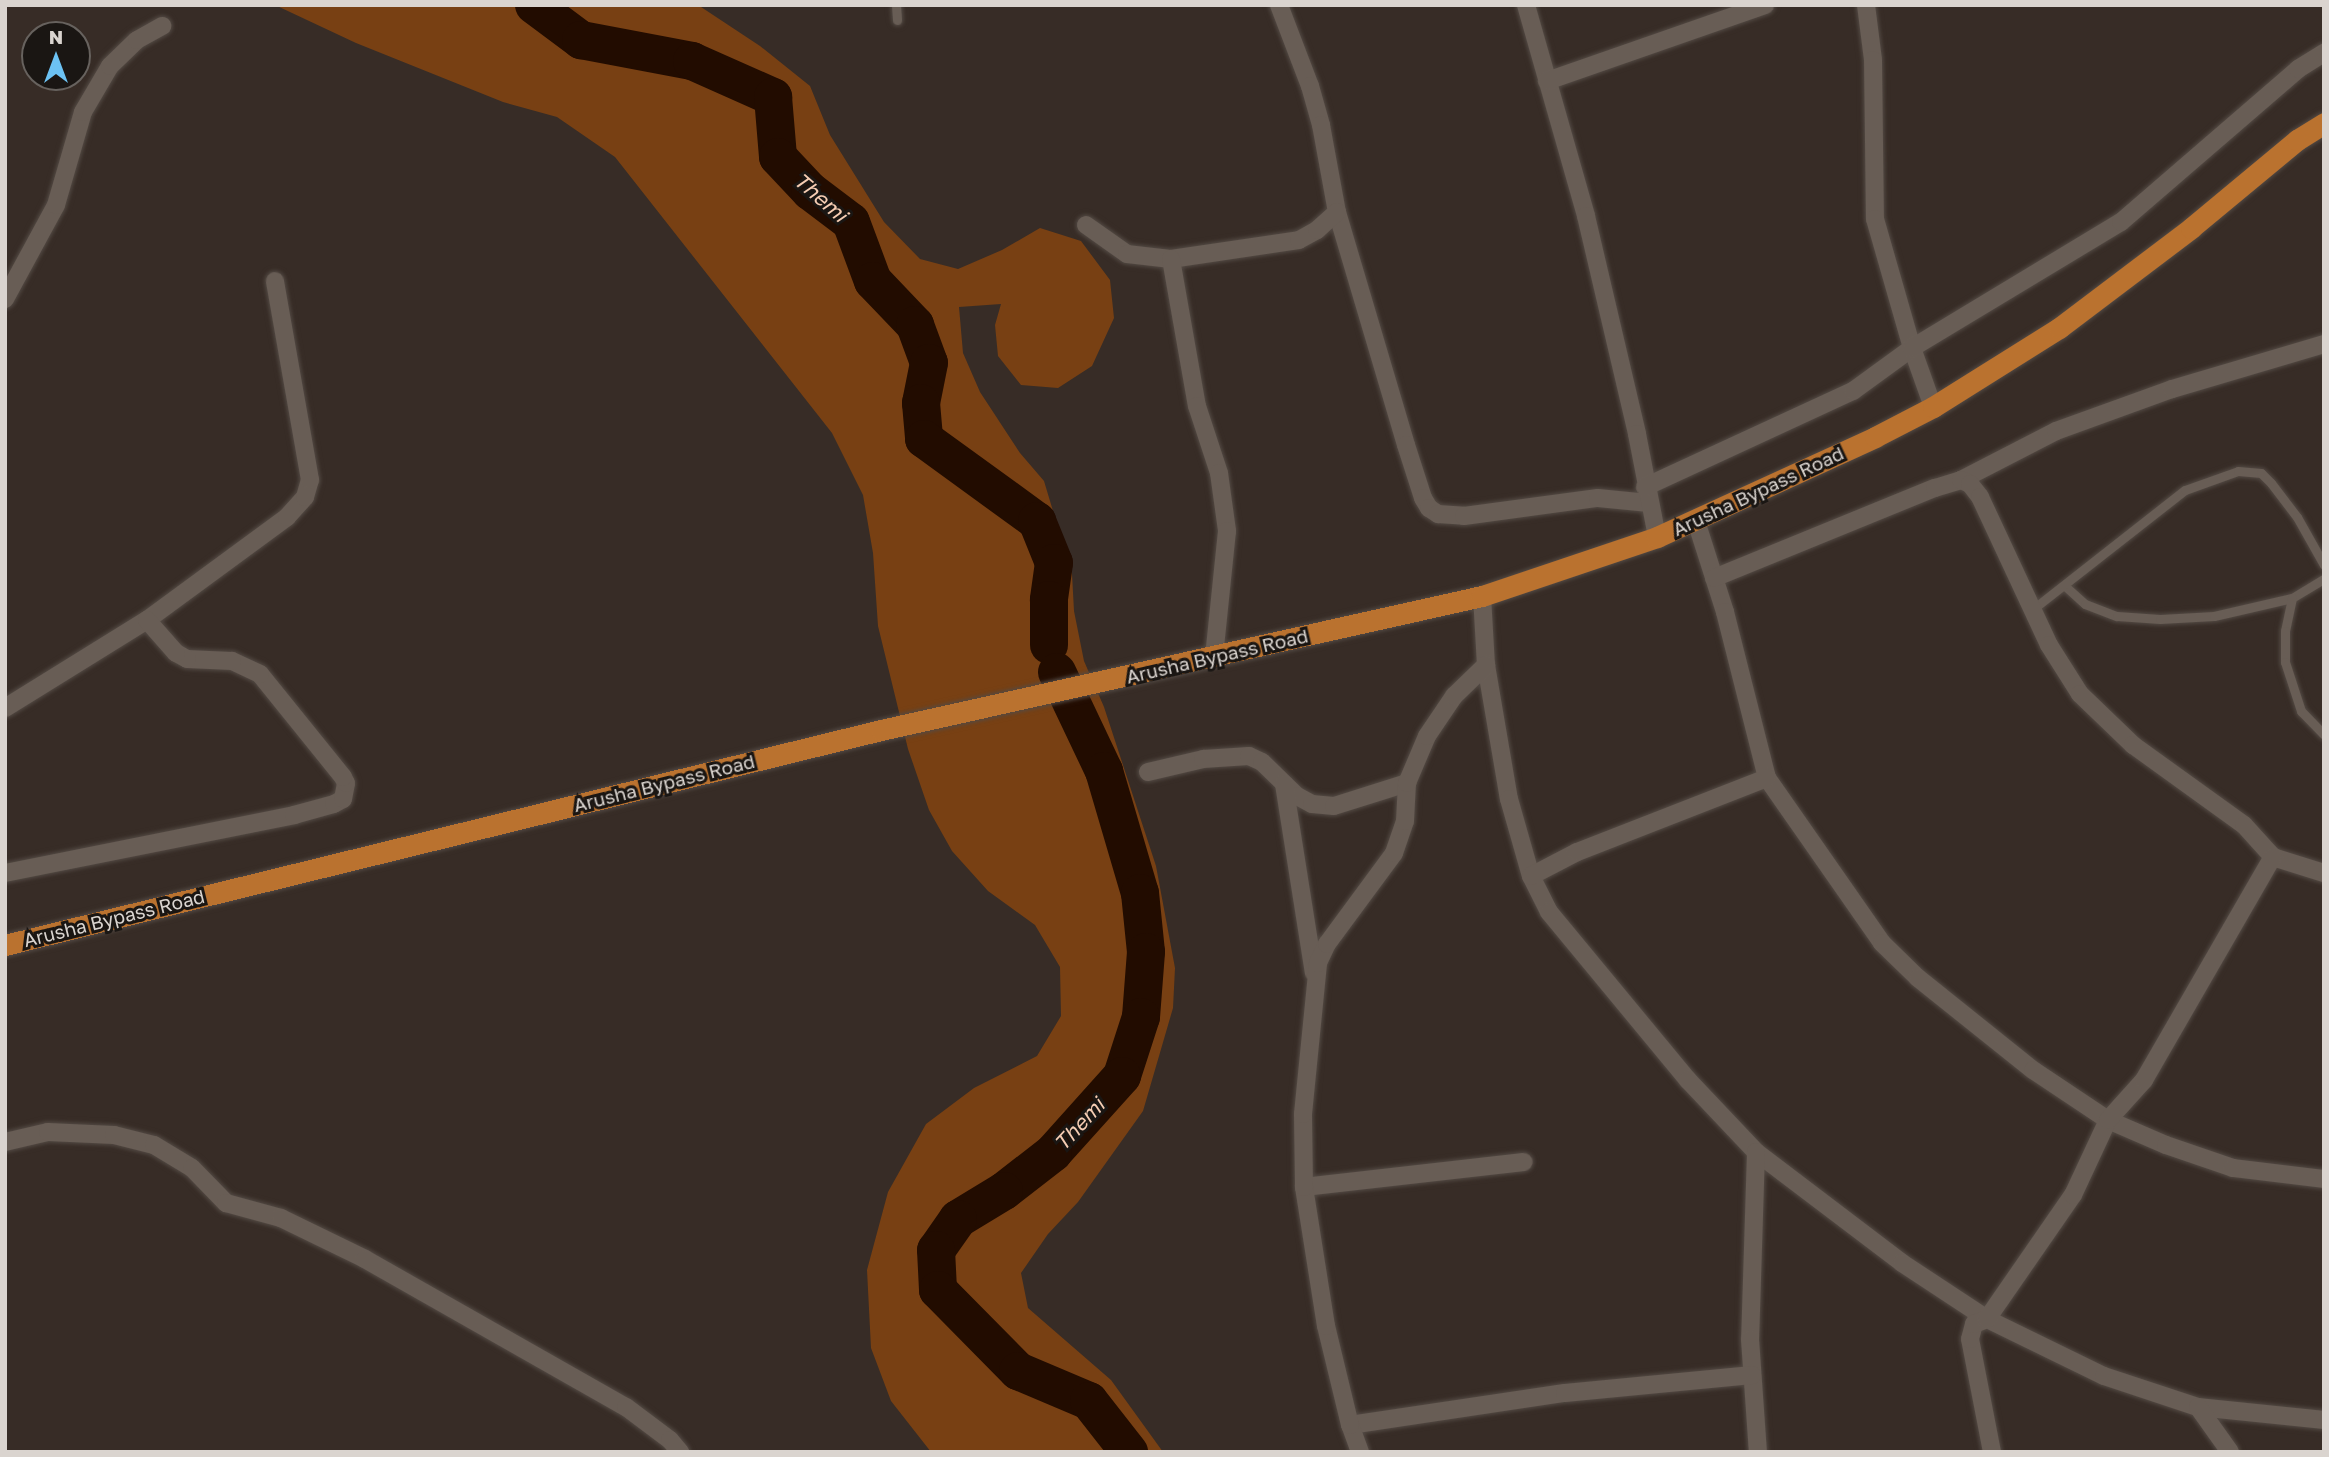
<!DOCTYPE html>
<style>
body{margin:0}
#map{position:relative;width:2329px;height:1457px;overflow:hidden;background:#372c26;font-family:"Golos Text",sans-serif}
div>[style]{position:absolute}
.green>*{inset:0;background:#784013}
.river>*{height:38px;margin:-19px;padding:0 19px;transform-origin:19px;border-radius:19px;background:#220c00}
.roads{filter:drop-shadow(0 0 2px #534a44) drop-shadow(0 0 2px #534a44)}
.lane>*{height:9px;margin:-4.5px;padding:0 4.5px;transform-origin:4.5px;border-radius:4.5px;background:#685d55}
.street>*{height:18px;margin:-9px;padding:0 9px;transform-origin:9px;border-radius:9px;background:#685d55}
.primary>*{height:21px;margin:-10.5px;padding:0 10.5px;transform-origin:10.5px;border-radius:10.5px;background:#ba722f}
span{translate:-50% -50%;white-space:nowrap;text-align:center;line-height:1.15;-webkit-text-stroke:6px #1a1613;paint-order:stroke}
.street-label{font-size:19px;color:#dad4cf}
.water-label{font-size:21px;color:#f6cdb3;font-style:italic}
.frame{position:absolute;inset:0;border:7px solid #dad4cf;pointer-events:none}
.north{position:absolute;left:21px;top:21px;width:70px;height:70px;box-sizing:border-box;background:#1a1613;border:2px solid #67625e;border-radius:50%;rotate:0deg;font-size:19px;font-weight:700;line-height:28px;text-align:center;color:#dad4cf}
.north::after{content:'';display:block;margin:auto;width:24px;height:32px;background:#6cc2f3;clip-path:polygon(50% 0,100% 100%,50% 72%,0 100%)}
</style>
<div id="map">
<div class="green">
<i style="clip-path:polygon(275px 5px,698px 5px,760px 46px,810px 86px,830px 135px,884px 222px,920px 259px,958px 269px,1002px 250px,1040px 228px,1081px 241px,1110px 280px,1114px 318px,1092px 366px,1058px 388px,1021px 385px,998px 356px,995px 325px,1001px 304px,959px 307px,963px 353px,980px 392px,1020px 453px,1044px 481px,1072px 574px,1074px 611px,1084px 661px,1104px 707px,1156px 866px,1175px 968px,1173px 1008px,1143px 1111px,1078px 1202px,1048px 1234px,1021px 1273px,1028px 1308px,1111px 1380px,1163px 1452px,931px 1452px,891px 1401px,871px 1348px,867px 1270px,888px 1192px,926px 1124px,974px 1088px,1037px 1056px,1061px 1016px,1060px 967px,1035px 925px,988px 891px,952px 851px,929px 810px,908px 749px,878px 626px,873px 553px,863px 495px,832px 433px,615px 157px,557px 117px,503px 102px,356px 43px)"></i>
</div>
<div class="river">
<i style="left:534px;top:5px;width:59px;rotate:36.7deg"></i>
<i style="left:581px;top:40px;width:113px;rotate:10.7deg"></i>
<i style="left:692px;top:61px;width:89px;rotate:24deg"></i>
<i style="left:773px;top:97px;width:60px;rotate:85.2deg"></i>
<i style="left:778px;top:157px;width:47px;rotate:46.7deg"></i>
<i style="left:810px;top:191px;width:51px;rotate:37.1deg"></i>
<i style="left:851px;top:222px;width:63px;rotate:69.6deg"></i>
<i style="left:873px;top:281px;width:61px;rotate:46.3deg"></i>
<i style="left:915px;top:325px;width:40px;rotate:69.8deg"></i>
<i style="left:929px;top:363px;width:41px;rotate:101.3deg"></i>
<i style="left:921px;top:403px;width:36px;rotate:85deg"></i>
<i style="left:924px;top:439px;width:140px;rotate:36deg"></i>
<i style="left:1037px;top:521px;width:45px;rotate:68deg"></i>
<i style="left:1054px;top:563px;width:37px;rotate:98deg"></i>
<i style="left:1049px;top:600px;width:45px;rotate:90deg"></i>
<i style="left:1057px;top:672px;width:110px;rotate:64.6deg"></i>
<i style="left:1104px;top:771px;width:127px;rotate:73.6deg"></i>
<i style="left:1140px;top:893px;width:59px;rotate:84.2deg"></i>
<i style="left:1146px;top:952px;width:65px;rotate:94.4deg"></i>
<i style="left:1141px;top:1017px;width:62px;rotate:107.9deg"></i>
<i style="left:1122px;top:1076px;width:103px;rotate:131.9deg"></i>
<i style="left:1053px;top:1153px;width:62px;rotate:142.2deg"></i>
<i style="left:1004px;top:1191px;width:54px;rotate:148.7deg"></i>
<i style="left:958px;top:1219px;width:38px;rotate:125deg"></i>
<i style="left:936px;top:1250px;width:40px;rotate:87.1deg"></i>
<i style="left:938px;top:1290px;width:114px;rotate:45.4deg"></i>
<i style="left:1018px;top:1371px;width:77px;rotate:22.9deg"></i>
<i style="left:1089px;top:1401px;width:65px;rotate:51.9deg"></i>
</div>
<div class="roads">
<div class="lane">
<i style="left:896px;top:5px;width:15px;rotate:86deg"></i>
<i style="left:2065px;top:586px;width:27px;rotate:42deg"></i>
<i style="left:2085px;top:604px;width:34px;rotate:21deg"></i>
<i style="left:2117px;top:616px;width:43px;rotate:4deg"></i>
<i style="left:2160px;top:619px;width:54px;rotate:-3.2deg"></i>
<i style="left:2214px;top:616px;width:80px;rotate:-13deg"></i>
<i style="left:2292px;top:598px;width:37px;rotate:-31deg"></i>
<i style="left:2292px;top:598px;width:34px;rotate:102deg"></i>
<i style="left:2285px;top:631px;width:31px;rotate:90deg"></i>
<i style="left:2285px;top:662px;width:52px;rotate:71.9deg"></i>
<i style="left:2301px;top:711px;width:33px;rotate:46deg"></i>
<i style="left:2033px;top:609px;width:193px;rotate:-38.1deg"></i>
<i style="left:2185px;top:490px;width:56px;rotate:-19.7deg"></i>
<i style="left:2238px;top:471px;width:23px;rotate:5deg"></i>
<i style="left:2261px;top:473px;width:14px;rotate:45deg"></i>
<i style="left:2271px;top:483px;width:43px;rotate:52.6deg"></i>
<i style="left:2297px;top:517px;width:55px;rotate:60.6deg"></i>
</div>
<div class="street">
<i style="left:1279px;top:5px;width:87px;rotate:69.1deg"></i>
<i style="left:1310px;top:86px;width:41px;rotate:74.2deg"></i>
<i style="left:1321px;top:125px;width:88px;rotate:79.6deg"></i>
<i style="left:1337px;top:212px;width:243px;rotate:73.5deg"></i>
<i style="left:1406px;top:445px;width:56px;rotate:72.2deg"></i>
<i style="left:1423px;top:498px;width:12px;rotate:59deg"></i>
<i style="left:1429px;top:508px;width:11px;rotate:34deg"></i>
<i style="left:1438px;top:514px;width:26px;rotate:4deg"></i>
<i style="left:1464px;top:516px;width:135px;rotate:-7.7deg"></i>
<i style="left:1598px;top:498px;width:51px;rotate:5.6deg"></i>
<i style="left:1526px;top:5px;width:219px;rotate:74.1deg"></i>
<i style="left:1586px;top:216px;width:224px;rotate:76.8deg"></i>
<i style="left:1637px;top:434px;width:105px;rotate:79deg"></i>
<i style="left:1866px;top:5px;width:55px;rotate:82.7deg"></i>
<i style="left:1873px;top:60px;width:159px;rotate:89.3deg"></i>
<i style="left:1875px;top:219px;width:134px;rotate:74deg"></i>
<i style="left:1912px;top:348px;width:63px;rotate:70.4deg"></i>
<i style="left:1547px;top:81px;width:231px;rotate:-19.2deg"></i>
<i style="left:1086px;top:225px;width:50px;rotate:35.3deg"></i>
<i style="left:1127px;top:254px;width:44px;rotate:6.5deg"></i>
<i style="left:1171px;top:259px;width:129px;rotate:-8.4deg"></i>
<i style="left:1299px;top:240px;width:21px;rotate:-29deg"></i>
<i style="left:1317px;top:230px;width:27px;rotate:-42deg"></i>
<i style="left:1171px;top:259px;width:149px;rotate:80deg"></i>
<i style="left:1197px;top:406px;width:71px;rotate:71.8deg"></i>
<i style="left:1219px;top:473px;width:59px;rotate:82.1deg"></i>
<i style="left:1227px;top:531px;width:126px;rotate:95.9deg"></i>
<i style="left:5px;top:299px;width:107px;rotate:-61.5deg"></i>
<i style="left:56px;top:205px;width:97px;rotate:-73.8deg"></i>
<i style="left:83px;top:112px;width:53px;rotate:-59.6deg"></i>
<i style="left:110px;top:66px;width:37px;rotate:-44deg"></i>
<i style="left:137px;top:40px;width:29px;rotate:-29deg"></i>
<i style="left:1961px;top:480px;width:107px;rotate:-27.3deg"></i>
<i style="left:2056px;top:431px;width:123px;rotate:-19.9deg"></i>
<i style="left:2172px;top:389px;width:159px;rotate:-16.5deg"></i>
<i style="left:1645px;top:487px;width:229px;rotate:-24.8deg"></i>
<i style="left:1853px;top:391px;width:73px;rotate:-36.1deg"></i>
<i style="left:1912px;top:348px;width:244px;rotate:-31.1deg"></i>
<i style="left:2121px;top:222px;width:234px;rotate:-40.8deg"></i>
<i style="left:2298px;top:69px;width:31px;rotate:-32deg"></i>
<i style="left:1696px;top:521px;width:96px;rotate:72.3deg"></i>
<i style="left:1725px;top:612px;width:171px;rotate:75.8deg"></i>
<i style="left:1767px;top:778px;width:201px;rotate:55.1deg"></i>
<i style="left:1882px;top:943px;width:50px;rotate:44.2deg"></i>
<i style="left:1918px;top:978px;width:147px;rotate:38.7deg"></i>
<i style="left:2033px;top:1070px;width:90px;rotate:33.7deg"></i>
<i style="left:2108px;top:1120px;width:63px;rotate:23.3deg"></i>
<i style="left:2166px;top:1145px;width:71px;rotate:18.9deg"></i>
<i style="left:2233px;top:1168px;width:92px;rotate:6.9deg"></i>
<i style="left:1714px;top:578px;width:239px;rotate:-22.2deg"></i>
<i style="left:1935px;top:488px;width:27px;rotate:-17deg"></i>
<i style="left:1961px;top:480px;width:10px;rotate:24deg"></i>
<i style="left:1970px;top:484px;width:16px;rotate:52deg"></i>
<i style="left:1980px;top:497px;width:163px;rotate:65deg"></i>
<i style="left:2049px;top:645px;width:58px;rotate:57.7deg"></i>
<i style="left:2080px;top:694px;width:74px;rotate:43.9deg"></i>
<i style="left:2133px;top:745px;width:137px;rotate:35.8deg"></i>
<i style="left:2244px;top:825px;width:43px;rotate:47.8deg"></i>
<i style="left:2273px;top:857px;width:53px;rotate:17.4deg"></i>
<i style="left:1482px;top:596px;width:69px;rotate:86.7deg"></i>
<i style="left:1486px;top:665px;width:136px;rotate:80.3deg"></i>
<i style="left:1509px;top:799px;width:80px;rotate:74.1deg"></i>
<i style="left:1531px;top:876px;width:40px;rotate:63.4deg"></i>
<i style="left:1549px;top:912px;width:218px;rotate:50.4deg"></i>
<i style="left:1688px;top:1080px;width:99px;rotate:46.6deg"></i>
<i style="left:1756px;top:1152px;width:183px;rotate:37.2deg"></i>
<i style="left:1902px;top:1263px;width:102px;rotate:33.4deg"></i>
<i style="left:1987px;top:1319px;width:130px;rotate:26deg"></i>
<i style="left:2104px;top:1376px;width:99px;rotate:18.3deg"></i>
<i style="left:2198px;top:1407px;width:127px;rotate:5.9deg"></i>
<i style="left:5px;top:708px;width:167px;rotate:-31.8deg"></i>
<i style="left:147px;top:620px;width:174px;rotate:-36.3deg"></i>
<i style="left:287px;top:517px;width:27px;rotate:-48deg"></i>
<i style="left:305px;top:497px;width:18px;rotate:-74deg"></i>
<i style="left:310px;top:480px;width:202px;rotate:-100deg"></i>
<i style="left:1148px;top:772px;width:57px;rotate:-13.3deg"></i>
<i style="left:1203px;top:759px;width:46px;rotate:-3.7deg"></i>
<i style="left:1249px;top:756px;width:14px;rotate:25deg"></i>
<i style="left:1262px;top:762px;width:49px;rotate:44.2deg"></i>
<i style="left:1297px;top:796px;width:17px;rotate:28deg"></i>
<i style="left:1312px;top:804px;width:22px;rotate:5deg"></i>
<i style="left:1334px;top:806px;width:77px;rotate:-17.5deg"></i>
<i style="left:1284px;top:784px;width:191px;rotate:81deg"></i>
<i style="left:5px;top:873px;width:295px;rotate:-11.3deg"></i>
<i style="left:294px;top:815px;width:41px;rotate:-15.4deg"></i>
<i style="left:334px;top:804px;width:10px;rotate:-29deg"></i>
<i style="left:343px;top:799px;width:16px;rotate:-79deg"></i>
<i style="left:346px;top:783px;width:7px;rotate:-117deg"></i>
<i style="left:343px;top:777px;width:132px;rotate:-128.9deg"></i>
<i style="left:260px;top:674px;width:31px;rotate:-155deg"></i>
<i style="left:232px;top:661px;width:45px;rotate:-177.5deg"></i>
<i style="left:187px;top:659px;width:13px;rotate:-151deg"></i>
<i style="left:176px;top:653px;width:44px;rotate:-131.3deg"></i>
<i style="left:1531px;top:876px;width:52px;rotate:-27.6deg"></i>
<i style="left:1577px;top:852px;width:204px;rotate:-21.3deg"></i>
<i style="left:5px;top:1142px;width:44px;rotate:-13.1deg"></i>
<i style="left:48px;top:1132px;width:66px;rotate:2.6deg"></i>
<i style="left:114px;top:1135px;width:41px;rotate:14deg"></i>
<i style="left:154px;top:1145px;width:44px;rotate:31.2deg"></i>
<i style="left:192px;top:1168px;width:49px;rotate:45.8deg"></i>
<i style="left:226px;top:1203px;width:57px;rotate:15.3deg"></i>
<i style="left:281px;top:1218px;width:93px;rotate:26deg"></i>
<i style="left:365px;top:1259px;width:300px;rotate:29.6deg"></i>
<i style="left:626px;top:1407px;width:55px;rotate:36.9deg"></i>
<i style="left:670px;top:1440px;width:16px;rotate:50deg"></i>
<i style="left:1756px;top:1152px;width:187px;rotate:91.8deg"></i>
<i style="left:1750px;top:1339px;width:113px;rotate:86deg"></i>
<i style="left:1304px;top:1187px;width:221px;rotate:-6.5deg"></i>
<i style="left:2198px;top:1407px;width:55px;rotate:54.6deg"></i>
<i style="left:1350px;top:1425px;width:217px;rotate:-8.5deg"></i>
<i style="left:1565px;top:1393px;width:188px;rotate:-5.5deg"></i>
<i style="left:1360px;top:1452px;width:29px;rotate:-110deg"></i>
<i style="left:1350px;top:1425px;width:102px;rotate:-103.6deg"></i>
<i style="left:1326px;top:1326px;width:141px;rotate:-99deg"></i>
<i style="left:1304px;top:1187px;width:73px;rotate:-90.8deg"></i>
<i style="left:1303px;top:1114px;width:152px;rotate:-84.3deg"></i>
<i style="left:1318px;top:963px;width:21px;rotate:-65deg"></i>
<i style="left:1327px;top:944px;width:113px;rotate:-53.6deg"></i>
<i style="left:1394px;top:853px;width:34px;rotate:-71deg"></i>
<i style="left:1405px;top:821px;width:38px;rotate:-87deg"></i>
<i style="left:1407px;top:783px;width:51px;rotate:-66.9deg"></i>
<i style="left:1427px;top:736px;width:48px;rotate:-56deg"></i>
<i style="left:1454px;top:696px;width:45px;rotate:-44.1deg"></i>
<i style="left:1992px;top:1452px;width:115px;rotate:-101deg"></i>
<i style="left:1970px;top:1339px;width:16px;rotate:-75deg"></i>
<i style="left:1974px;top:1324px;width:14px;rotate:-21deg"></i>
<i style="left:1987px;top:1319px;width:151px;rotate:-55.3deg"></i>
<i style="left:2073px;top:1195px;width:83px;rotate:-65deg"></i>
<i style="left:2108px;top:1120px;width:54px;rotate:-48deg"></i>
<i style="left:2144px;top:1080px;width:258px;rotate:-60deg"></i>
</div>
<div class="primary">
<i style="left:5px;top:945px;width:902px;rotate:-13.79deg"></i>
<i style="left:881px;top:730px;width:616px;rotate:-12.57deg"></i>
<i style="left:1482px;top:596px;width:185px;rotate:-18.6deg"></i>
<i style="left:1657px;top:537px;width:240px;rotate:-24.6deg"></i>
<i style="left:1875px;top:437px;width:65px;rotate:-27.3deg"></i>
<i style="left:1933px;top:407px;width:149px;rotate:-32.1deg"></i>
<i style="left:2059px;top:328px;width:166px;rotate:-37.1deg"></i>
<i style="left:2191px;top:228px;width:138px;rotate:-39.7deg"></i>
<i style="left:2297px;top:140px;width:32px;rotate:-32deg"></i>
</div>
</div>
<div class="street-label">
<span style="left:1758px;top:491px;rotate:-25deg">Arusha Bypass Road</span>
<span style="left:1217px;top:656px;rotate:-13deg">Arusha Bypass Road</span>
<span style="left:664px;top:783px;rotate:-14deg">Arusha Bypass Road</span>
<span style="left:114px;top:918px;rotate:-14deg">Arusha Bypass Road</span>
</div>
<div class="water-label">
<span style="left:821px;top:197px;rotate:41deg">Themi</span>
<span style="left:1079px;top:1124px;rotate:-47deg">Themi</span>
</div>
<div class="frame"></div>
<div class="north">N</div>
</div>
